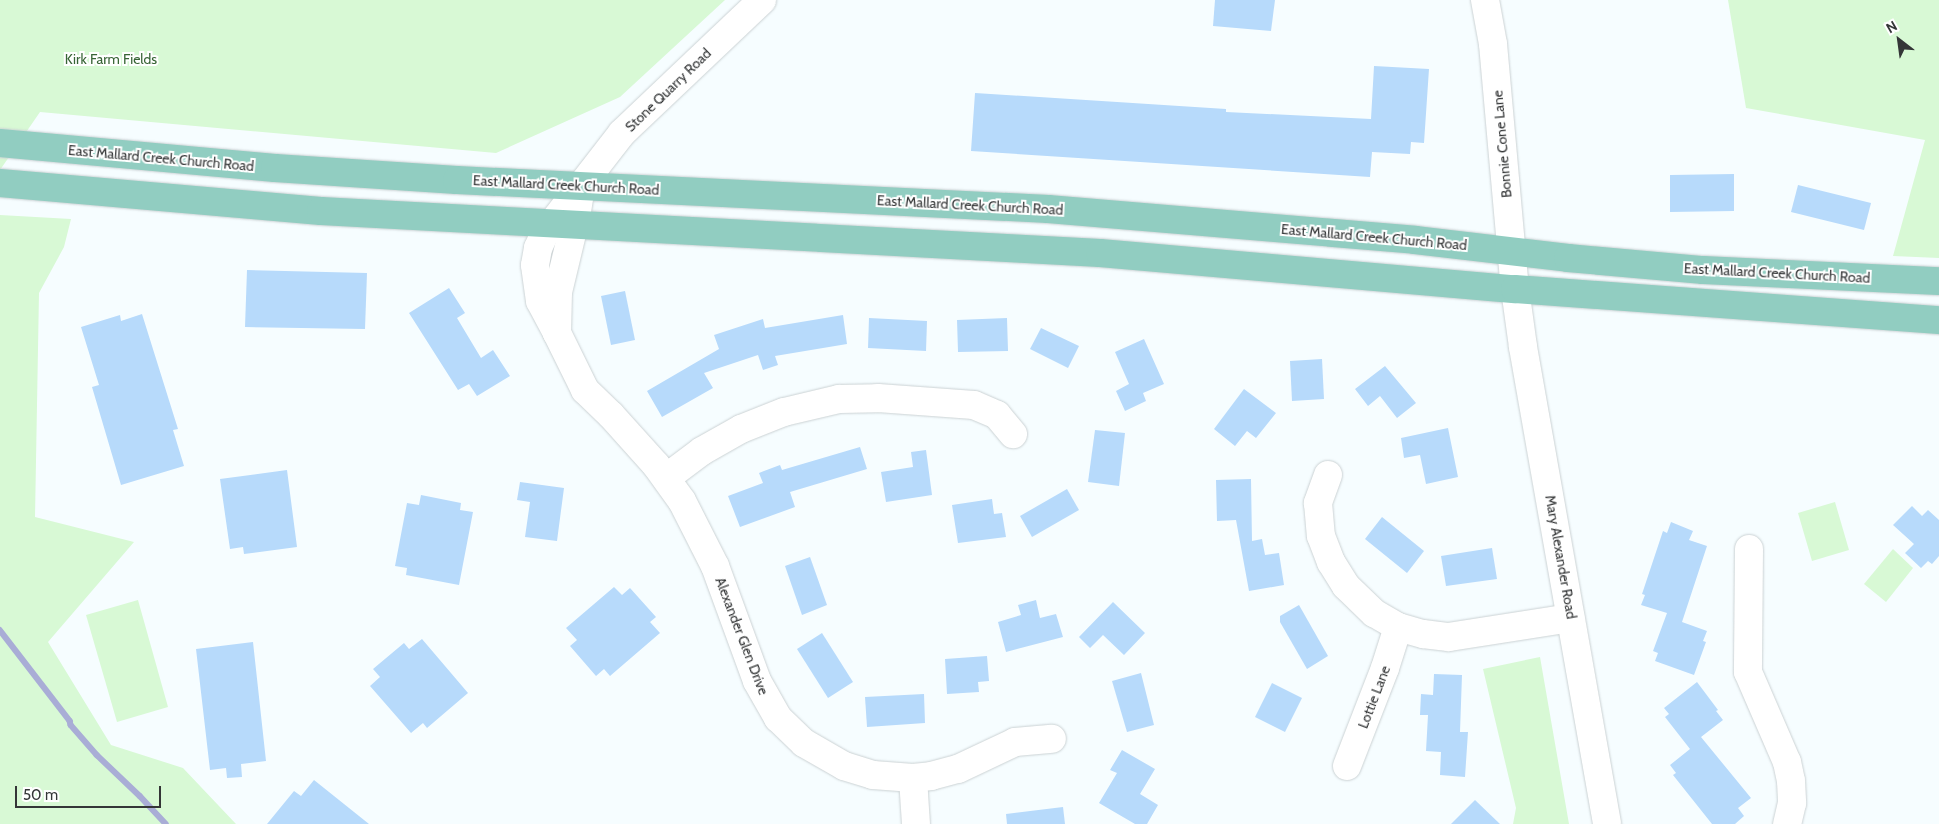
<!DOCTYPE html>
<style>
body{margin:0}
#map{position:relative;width:1939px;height:824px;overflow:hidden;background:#f6fdff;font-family:Cabin,sans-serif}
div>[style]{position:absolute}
.green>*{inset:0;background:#d8f9d5}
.stream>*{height:5.5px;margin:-2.75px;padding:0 2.75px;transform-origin:2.75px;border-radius:2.75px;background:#a9add6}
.building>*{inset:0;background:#b7dafb}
.roads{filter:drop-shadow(0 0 1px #cbd2d4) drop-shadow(0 0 1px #cbd2d4)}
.minor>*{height:28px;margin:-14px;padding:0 14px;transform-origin:14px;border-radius:14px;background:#fff}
.major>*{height:28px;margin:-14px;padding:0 14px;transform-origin:14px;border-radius:14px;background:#91cdc1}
span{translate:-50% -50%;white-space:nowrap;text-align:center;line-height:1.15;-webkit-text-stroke:4px #fff;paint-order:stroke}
.park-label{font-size:14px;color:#376435}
.street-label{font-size:14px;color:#343637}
.north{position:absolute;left:1874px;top:15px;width:50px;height:50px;-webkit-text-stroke:4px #fff;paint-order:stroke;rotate:330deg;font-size:14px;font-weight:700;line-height:20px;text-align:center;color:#343637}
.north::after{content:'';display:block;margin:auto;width:18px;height:22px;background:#343637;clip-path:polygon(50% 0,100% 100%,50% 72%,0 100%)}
.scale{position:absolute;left:15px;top:786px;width:146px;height:22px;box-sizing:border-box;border:2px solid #343637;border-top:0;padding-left:6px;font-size:15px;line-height:18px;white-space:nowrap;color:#343637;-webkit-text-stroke:4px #fff;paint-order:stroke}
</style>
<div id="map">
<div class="green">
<i style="clip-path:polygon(0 0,725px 0,620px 97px,496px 153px,40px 112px,0 170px)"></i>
<i style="clip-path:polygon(1728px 0,1939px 0,1939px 258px,1893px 256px,1925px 140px,1746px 108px)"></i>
<i style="clip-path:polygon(0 215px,71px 219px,64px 247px,39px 293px,35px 517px,134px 542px,48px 642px,111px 745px,183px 768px,236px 824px,0 824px)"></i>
<i style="clip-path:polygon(1835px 502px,1849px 550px,1812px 561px,1798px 513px)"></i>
<i style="clip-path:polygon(1893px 549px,1913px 568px,1886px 602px,1864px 584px)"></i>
<i style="clip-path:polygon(138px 600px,168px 707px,117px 722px,86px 615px)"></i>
<i style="clip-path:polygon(1540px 657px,1569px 824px,1513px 824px,1516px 808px,1483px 669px)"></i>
</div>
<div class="stream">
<i style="left:0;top:630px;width:115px;rotate:52.4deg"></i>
<i style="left:70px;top:721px;width:4px;rotate:76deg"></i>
<i style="left:71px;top:725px;width:40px;rotate:49deg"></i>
<i style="left:97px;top:755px;width:59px;rotate:43.6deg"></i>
<i style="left:140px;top:796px;width:38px;rotate:47deg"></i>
</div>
<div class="building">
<i style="clip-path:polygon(1215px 0,1275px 0,1271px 31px,1213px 26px)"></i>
<i style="clip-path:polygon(1374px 66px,1429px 69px,1424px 143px,1411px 142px,1410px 154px,1372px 152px,1370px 177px,971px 151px,975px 93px,1226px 109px,1226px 112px,1371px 119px)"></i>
<i style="clip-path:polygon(1734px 174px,1734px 211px,1670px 212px,1670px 175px)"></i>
<i style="clip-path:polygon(1798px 185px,1871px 203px,1864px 230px,1791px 212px)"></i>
<i style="clip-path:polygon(247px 270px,367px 273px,365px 329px,245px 327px)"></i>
<i style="clip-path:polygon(449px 288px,465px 313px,457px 318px,481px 358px,493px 350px,510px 376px,477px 396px,469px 384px,458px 390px,409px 313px)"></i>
<i style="clip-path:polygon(625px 291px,635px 340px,611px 345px,601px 296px)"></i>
<i style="clip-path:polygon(142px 314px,178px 429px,173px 430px,184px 466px,121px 485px,92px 387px,99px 385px,81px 327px,120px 315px,121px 321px)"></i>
<i style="clip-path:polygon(843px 315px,847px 344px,775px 356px,778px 365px,763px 370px,758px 355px,704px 373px,713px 388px,662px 417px,647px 391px,719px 349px,714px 335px,763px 319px,765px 328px)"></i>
<i style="clip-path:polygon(869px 318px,927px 321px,926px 351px,868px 348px)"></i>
<i style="clip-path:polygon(1007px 318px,1008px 351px,958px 352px,957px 320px)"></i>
<i style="clip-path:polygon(1041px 328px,1079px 346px,1068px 368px,1030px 349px)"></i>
<i style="clip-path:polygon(1144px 339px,1164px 384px,1143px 393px,1146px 401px,1125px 411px,1116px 391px,1129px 384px,1115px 352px)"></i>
<i style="clip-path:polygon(1322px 359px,1324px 399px,1292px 401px,1290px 361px)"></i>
<i style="clip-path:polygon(1385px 366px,1416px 403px,1397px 418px,1380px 396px,1368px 406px,1355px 389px)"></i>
<i style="clip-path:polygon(1244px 389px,1276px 413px,1256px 438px,1247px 431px,1235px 446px,1214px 429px)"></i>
<i style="clip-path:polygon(1448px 428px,1458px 477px,1426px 484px,1420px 455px,1404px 458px,1401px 438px)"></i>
<i style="clip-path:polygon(1095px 430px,1125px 433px,1119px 486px,1088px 482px)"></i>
<i style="clip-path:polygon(860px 447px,867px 469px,790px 492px,795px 507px,740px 527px,728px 496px,763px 483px,759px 473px,780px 465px,782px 470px)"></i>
<i style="clip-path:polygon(926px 450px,932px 495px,886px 502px,881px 472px,913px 467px,911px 452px)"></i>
<i style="clip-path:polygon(287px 470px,297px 547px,244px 554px,243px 547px,230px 549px,220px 479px)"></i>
<i style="clip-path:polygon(1251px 479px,1252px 541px,1262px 539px,1265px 555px,1279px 553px,1284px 585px,1249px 591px,1236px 520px,1217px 521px,1216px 480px)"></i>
<i style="clip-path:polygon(520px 482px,564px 488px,557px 541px,525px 537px,530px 502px,517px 500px)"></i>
<i style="clip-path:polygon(1067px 489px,1079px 510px,1032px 537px,1020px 516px)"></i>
<i style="clip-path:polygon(421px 495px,461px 503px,460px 510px,473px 512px,459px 585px,406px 575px,407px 568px,395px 566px,407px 503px,419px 505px)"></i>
<i style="clip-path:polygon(992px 499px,994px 514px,1002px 513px,1006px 537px,958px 543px,952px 505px)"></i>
<i style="clip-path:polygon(1912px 506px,1922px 516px,1928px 510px,1939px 520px,1939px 556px,1932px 564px,1928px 561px,1921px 568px,1905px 553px,1914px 544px,1893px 525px)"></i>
<i style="clip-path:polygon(1382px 517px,1424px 551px,1407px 573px,1365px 539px)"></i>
<i style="clip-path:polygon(1671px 522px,1693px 531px,1689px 540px,1707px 546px,1682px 622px,1707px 631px,1703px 641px,1706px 642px,1694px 675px,1655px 661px,1658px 653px,1653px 651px,1667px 613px,1641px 605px,1645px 595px,1642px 594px,1663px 531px,1667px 533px)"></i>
<i style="clip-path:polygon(1492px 548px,1497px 579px,1446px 586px,1441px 556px)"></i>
<i style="clip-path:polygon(810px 557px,827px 605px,802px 615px,785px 566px)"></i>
<i style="clip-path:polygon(614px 587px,622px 595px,630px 588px,656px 617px,650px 622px,660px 633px,610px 676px,604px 669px,596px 676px,570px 646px,577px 640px,566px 628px)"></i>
<i style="clip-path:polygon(1036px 600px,1040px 618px,1056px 614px,1063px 637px,1006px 652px,998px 622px,1021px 615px,1018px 605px)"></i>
<i style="clip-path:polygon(1113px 602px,1145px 633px,1124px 655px,1103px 635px,1090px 648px,1079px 637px)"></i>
<i style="clip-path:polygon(1299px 605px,1328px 656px,1307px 669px,1280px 622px,1280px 616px)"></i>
<i style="clip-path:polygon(822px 633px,853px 682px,828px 698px,797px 649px)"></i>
<i style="clip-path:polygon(422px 639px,468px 693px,427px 728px,423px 723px,411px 733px,370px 686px,380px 677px,373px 669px,404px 643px,409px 649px)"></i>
<i style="clip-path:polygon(253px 642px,266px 761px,241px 764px,242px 777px,227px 778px,226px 768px,210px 770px,196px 649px)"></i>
<i style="clip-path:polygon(987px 656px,989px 681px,978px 682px,979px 692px,947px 694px,945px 659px)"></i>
<i style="clip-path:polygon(1141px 673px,1154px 725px,1127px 732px,1112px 681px)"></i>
<i style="clip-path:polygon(1434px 674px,1462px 675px,1460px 732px,1468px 732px,1465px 777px,1440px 775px,1441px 752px,1426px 751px,1428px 715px,1420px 715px,1421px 694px,1433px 695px)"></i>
<i style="clip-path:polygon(1697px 682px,1718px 710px,1716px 711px,1723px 720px,1701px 737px,1751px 798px,1738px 808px,1744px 816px,1735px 824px,1712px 824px,1673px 775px,1676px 773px,1670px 765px,1690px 749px,1665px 717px,1669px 714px,1664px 708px)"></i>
<i style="clip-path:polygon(1272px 683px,1302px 698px,1285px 732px,1255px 717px)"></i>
<i style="clip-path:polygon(924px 694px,925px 723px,867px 727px,865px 697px)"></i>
<i style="clip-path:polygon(1122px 750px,1155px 769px,1140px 794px,1158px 805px,1147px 824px,1135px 824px,1099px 803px,1117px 773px,1110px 770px)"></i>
<i style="clip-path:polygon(314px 780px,369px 824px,267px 824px,294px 791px,301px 796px)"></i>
<i style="clip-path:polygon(1475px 800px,1500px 824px,1451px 824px)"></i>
<i style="clip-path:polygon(1063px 807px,1065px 824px,1007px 824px,1006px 814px)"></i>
</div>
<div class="roads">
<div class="minor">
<i style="left:1485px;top:0;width:45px;rotate:79.7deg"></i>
<i style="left:1493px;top:44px;width:246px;rotate:84.9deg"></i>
<i style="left:1515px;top:289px;width:59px;rotate:82.1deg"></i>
<i style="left:1523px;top:347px;width:484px;rotate:80deg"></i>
<i style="left:581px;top:186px;width:31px;rotate:99deg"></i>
<i style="left:576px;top:217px;width:77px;rotate:103.5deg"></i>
<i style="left:558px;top:292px;width:41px;rotate:91.4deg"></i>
<i style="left:557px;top:333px;width:36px;rotate:-118deg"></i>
<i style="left:540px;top:301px;width:36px;rotate:-98deg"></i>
<i style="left:535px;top:265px;width:17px;rotate:-80deg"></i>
<i style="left:538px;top:248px;width:19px;rotate:-65deg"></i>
<i style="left:546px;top:231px;width:124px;rotate:-52.2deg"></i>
<i style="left:622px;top:133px;width:193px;rotate:-43.5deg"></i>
<i style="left:557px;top:333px;width:64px;rotate:63.8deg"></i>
<i style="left:585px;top:390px;width:36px;rotate:44deg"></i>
<i style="left:611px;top:415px;width:67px;rotate:48deg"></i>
<i style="left:656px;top:465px;width:44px;rotate:54.2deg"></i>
<i style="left:682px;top:501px;width:73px;rotate:63.1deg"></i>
<i style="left:715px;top:566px;width:122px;rotate:69.9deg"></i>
<i style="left:757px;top:681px;width:43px;rotate:60.4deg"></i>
<i style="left:778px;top:718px;width:36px;rotate:44deg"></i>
<i style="left:804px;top:743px;width:46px;rotate:29.9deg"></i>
<i style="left:844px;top:766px;width:30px;rotate:17deg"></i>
<i style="left:873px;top:775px;width:40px;rotate:4.3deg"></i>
<i style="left:913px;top:778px;width:18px;rotate:-6deg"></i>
<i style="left:931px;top:776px;width:28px;rotate:-15deg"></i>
<i style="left:958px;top:769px;width:63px;rotate:-25.3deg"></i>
<i style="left:1015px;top:742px;width:37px;rotate:-5deg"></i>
<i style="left:1328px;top:475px;width:30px;rotate:110deg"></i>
<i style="left:1318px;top:503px;width:33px;rotate:85deg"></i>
<i style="left:1321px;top:536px;width:28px;rotate:69deg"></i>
<i style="left:1331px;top:562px;width:28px;rotate:58deg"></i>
<i style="left:1346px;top:586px;width:39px;rotate:44deg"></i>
<i style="left:1374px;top:613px;width:28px;rotate:30deg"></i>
<i style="left:1398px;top:627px;width:26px;rotate:16deg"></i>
<i style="left:1423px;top:634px;width:26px;rotate:7deg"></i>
<i style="left:1449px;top:637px;width:123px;rotate:-8.9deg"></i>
<i style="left:666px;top:478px;width:45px;rotate:-36.9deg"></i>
<i style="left:702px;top:451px;width:45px;rotate:-29.4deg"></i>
<i style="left:741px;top:429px;width:46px;rotate:-21.6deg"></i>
<i style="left:784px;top:412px;width:57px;rotate:-13.3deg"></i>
<i style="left:839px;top:399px;width:39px;rotate:-1deg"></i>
<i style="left:878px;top:398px;width:96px;rotate:4.2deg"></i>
<i style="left:974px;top:405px;width:25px;rotate:23deg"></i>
<i style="left:997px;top:415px;width:25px;rotate:50deg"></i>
<i style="left:1749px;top:549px;width:123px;rotate:90.5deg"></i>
<i style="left:1748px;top:672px;width:98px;rotate:66.6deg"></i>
<i style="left:1787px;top:762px;width:19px;rotate:78deg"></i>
<i style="left:1791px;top:781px;width:22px;rotate:87deg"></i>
<i style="left:1792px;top:803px;width:22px;rotate:103deg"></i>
<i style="left:1347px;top:766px;width:105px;rotate:-68.8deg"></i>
<i style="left:1385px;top:668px;width:43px;rotate:-72.4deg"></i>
<i style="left:913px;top:778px;width:46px;rotate:86.3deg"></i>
</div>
<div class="major">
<i style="left:0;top:143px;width:276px;rotate:5.2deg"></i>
<i style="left:275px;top:168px;width:182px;rotate:3.8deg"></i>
<i style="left:457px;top:180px;width:592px;rotate:2.81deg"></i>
<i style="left:1048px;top:209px;width:368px;rotate:4.8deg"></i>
<i style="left:1415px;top:240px;width:154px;rotate:6.7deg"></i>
<i style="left:1568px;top:258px;width:136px;rotate:5.1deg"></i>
<i style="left:1703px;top:270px;width:236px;rotate:2.7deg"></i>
<i style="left:0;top:183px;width:322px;rotate:5deg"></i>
<i style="left:321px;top:211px;width:780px;rotate:3.09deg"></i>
<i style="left:1100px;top:253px;width:417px;rotate:5deg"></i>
<i style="left:1515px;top:289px;width:425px;rotate:4.2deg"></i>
</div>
</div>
<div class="park-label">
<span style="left:111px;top:59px">Kirk Farm Fields</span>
</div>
<div class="street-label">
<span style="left:668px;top:90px;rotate:-44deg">Stone Quarry Road</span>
<span style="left:1502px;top:144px;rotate:-95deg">Bonnie Cone Lane</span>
<span style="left:161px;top:158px;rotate:5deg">East Mallard Creek Church Road</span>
<span style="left:566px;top:185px;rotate:3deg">East Mallard Creek Church Road</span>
<span style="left:970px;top:205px;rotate:3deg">East Mallard Creek Church Road</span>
<span style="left:1374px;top:237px;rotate:5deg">East Mallard Creek Church Road</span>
<span style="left:1777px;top:273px;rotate:3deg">East Mallard Creek Church Road</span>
<span style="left:1561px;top:557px;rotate:80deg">Mary Alexander Road</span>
<span style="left:742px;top:636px;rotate:69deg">Alexander Glen Drive</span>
<span style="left:1374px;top:697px;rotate:-69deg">Lottie Lane</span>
</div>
<div class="north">N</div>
<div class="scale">50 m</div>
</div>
